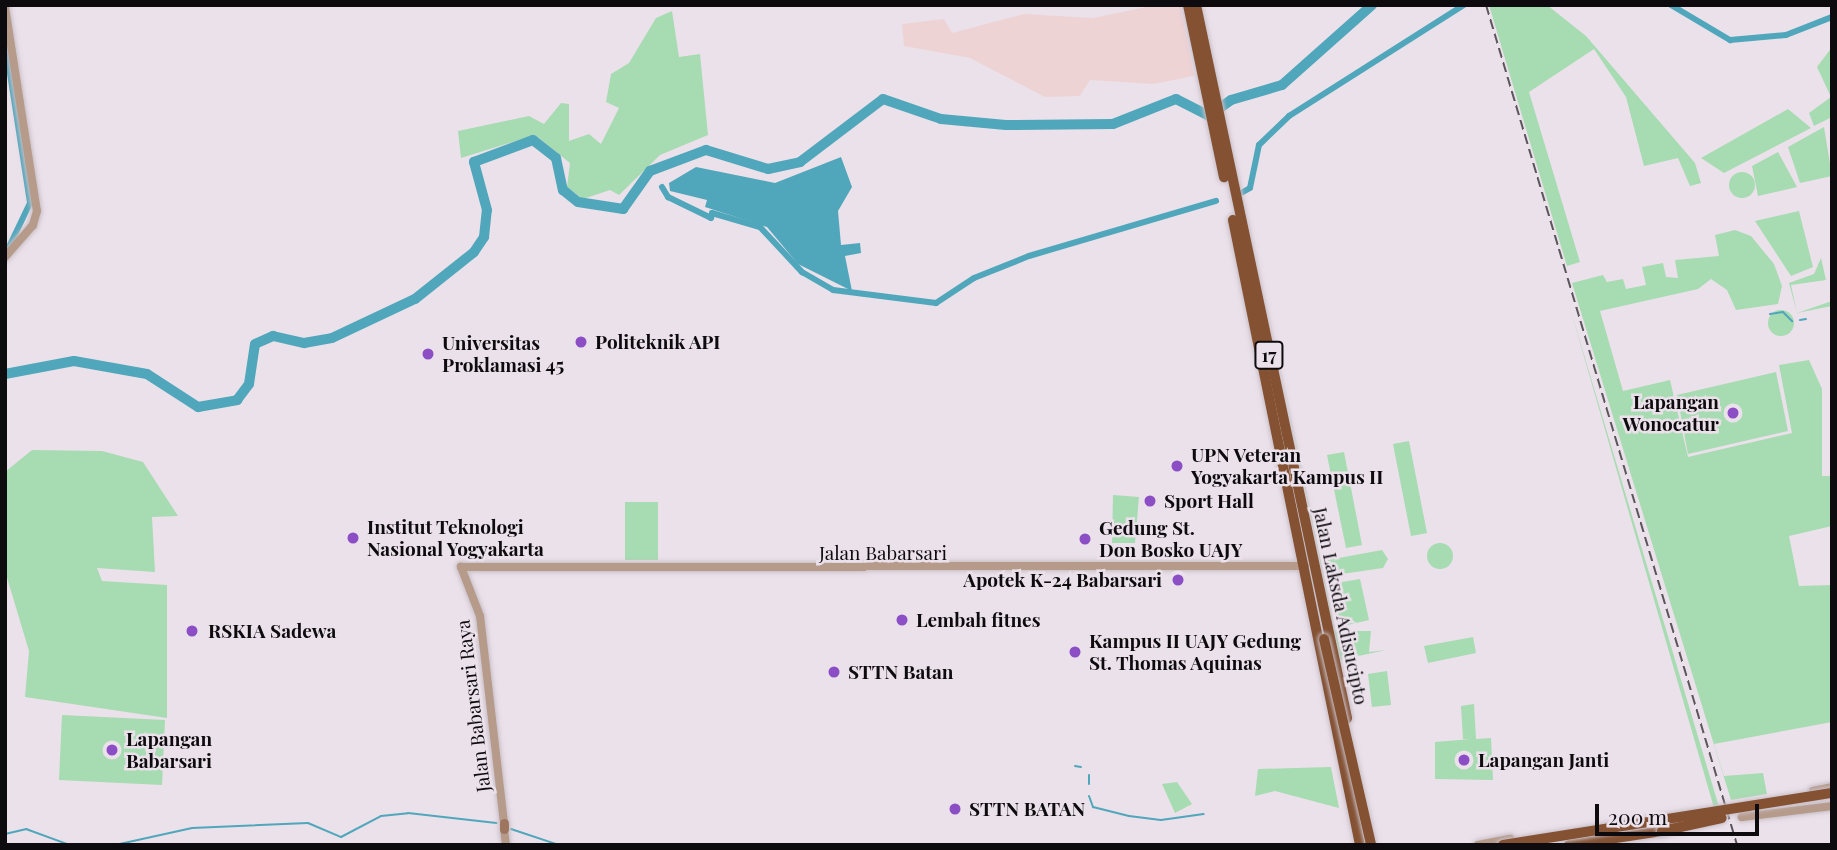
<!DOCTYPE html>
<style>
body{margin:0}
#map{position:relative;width:1837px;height:850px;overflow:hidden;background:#ebe1ea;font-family:"Playfair Display",serif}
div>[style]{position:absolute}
.commercial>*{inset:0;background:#eed3d5}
.green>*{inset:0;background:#a7dbb2}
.round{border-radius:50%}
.water>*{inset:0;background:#50a7bb}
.stream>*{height:2px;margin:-1px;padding:0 1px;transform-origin:1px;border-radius:1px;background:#50a7bb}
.canal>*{height:6px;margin:-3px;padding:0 3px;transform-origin:3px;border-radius:3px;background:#50a7bb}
.river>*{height:10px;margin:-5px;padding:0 5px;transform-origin:5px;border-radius:5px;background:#50a7bb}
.roads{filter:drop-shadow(0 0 2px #c8bfc7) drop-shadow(0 0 2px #c8bfc7)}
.tertiary>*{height:8px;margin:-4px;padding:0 4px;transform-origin:4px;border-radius:4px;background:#b69b8b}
.secondary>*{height:9px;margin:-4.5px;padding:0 4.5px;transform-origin:4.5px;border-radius:4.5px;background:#9e7660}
.trunk>*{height:10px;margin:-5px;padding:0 5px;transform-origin:5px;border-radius:5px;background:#845132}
.rail>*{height:2px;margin-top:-1px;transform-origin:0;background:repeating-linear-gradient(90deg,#5b565b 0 10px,transparent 0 15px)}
.bridges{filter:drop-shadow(0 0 2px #c8bfc7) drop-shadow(0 0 2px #c8bfc7)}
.trunk-bridge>*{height:10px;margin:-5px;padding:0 5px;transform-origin:5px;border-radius:5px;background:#845132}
.dots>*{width:19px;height:19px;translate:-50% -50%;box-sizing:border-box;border:4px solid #ebe1ea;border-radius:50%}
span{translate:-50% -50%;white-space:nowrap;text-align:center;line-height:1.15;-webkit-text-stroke:5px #ebe1ea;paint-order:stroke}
.shield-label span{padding:2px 5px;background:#ebe1ea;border:2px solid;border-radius:5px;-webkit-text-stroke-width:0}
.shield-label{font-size:18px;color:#0e0b0e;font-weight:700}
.poi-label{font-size:19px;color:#0e0b0e;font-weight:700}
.left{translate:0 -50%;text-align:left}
.right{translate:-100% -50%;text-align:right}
.street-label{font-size:19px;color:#0e0b0e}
.frame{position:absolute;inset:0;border:7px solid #0e0b0e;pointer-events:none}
.scale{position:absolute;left:1595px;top:804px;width:164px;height:32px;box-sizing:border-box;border:4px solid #0e0b0e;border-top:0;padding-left:9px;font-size:21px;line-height:24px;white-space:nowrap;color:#0e0b0e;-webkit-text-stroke:5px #ebe1ea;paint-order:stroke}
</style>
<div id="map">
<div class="commercial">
<i style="clip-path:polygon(1156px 5px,1180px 5px,1194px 76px,1153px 84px,1090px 80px,1080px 96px,1045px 97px,970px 58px,904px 46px,902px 24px,944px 19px,952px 33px,1024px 14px,1093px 18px)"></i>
</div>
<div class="green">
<i style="clip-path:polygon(1489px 5px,1547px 5px,1586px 36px,1695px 163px,1701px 183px,1690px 186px,1678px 158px,1644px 166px,1626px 97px,1594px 49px,1529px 92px,1580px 262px,1567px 266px)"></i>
<i style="clip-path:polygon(672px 11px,679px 57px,700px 54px,708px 135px,660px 155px,619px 195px,610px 190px,583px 199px,567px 187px,570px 163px,535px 135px,461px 158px,458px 131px,529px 116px,544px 124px,561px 103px,569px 104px,569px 141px,589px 134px,601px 144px,619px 108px,606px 102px,611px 74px,629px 63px,656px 18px)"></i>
<i style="clip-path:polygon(1832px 47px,1832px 117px,1814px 126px,1809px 113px,1831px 97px,1817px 67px)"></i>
<i style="clip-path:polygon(1788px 109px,1811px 128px,1724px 173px,1701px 158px)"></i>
<i style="clip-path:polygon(1824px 127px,1832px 176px,1800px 183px,1788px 147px)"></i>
<i style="clip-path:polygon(1778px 152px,1797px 187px,1758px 196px,1752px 166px)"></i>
<i class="round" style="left:1729px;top:172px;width:26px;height:26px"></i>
<i style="clip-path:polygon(1799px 211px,1813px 267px,1791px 276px,1755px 221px)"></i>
<i style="clip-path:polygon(1735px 230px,1751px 236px,1774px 264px,1782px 286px,1778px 304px,1736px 310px,1727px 290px,1711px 279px,1698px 289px,1600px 311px,1623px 391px,1670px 380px,1688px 457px,1792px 433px,1779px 365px,1809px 360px,1822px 389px,1822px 476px,1832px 476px,1832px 526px,1789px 536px,1799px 586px,1832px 585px,1832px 722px,1714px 744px,1724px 776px,1763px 773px,1767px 794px,1731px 800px,1572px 283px,1603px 275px,1607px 282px,1623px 279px,1626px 289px,1646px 285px,1642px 267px,1663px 263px,1666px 277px,1678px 278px,1675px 260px,1719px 256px,1715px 235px)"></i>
<i style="clip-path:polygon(1821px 258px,1826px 280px,1791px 285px,1797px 313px,1832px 301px,1832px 306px,1797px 313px,1789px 283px,1814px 274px)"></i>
<i style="clip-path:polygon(1570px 308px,1719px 807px,1714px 808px)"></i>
<i class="round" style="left:1768px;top:310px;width:26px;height:26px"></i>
<i style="clip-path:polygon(1279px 359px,1335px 631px,1371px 631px,1369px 652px,1386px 650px,1340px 660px)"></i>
<i style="clip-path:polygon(1776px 372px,1788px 431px,1688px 454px,1677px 395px)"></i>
<i style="clip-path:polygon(1409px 441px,1427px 533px,1411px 536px,1393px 444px)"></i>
<i style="clip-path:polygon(32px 450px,102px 451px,143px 462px,178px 516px,152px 517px,155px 572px,97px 568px,102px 581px,167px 585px,167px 718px,25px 697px,29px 651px,5px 571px,5px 472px)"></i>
<i style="clip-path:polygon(1344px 452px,1362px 545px,1346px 548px,1327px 455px)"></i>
<i style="clip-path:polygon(1113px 495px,1139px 497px,1135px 543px,1112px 543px)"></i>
<i style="clip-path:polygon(625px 502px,658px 502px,658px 560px,625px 560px)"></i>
<i class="round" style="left:1427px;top:543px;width:26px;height:26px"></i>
<i style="clip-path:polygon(1382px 550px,1388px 559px,1383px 568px,1328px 576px,1328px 560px)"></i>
<i style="clip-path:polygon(1360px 579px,1369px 620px,1339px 627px,1330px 584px)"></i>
<i style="clip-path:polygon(1473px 637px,1476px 653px,1428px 663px,1424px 646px)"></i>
<i style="clip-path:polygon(1387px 671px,1391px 705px,1372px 707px,1368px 674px)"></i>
<i style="clip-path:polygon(1474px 704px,1476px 739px,1491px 738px,1493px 780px,1435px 779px,1435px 742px,1471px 739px,1463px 739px,1461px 706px)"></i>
<i style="clip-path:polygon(62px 715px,165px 720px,162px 785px,59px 780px)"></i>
<i style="clip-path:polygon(1331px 767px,1339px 808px,1275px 791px,1255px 796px,1258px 769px)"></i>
<i style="clip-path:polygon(1177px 782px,1192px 804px,1175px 813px,1162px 784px)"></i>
</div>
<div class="water">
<i style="clip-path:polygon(841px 157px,852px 187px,838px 211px,841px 245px,860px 243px,861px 253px,845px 256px,852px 291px,798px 264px,767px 227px,705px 207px,707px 200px,670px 191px,669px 183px,696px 167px,775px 183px)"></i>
</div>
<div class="stream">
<i style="left:1770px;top:314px;width:13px;rotate:-9deg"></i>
<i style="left:1783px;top:312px;width:13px;rotate:45deg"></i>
<i style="left:1800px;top:320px;width:6px;rotate:-9deg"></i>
<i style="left:1075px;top:766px;width:6px;rotate:9deg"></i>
<i style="left:1089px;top:784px;width:9px;rotate:-90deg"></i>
<i style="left:1089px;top:796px;width:12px;rotate:70deg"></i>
<i style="left:1093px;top:807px;width:37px;rotate:14deg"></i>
<i style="left:1129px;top:816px;width:32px;rotate:7deg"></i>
<i style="left:1161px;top:820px;width:43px;rotate:-7.9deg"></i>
<i style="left:511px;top:829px;width:51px;rotate:18.4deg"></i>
<i style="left:5px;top:834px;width:22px;rotate:-13deg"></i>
<i style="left:26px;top:829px;width:47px;rotate:20deg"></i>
<i style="left:115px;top:845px;width:79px;rotate:-12.4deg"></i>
<i style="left:192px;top:828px;width:116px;rotate:-2.5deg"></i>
<i style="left:308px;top:823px;width:36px;rotate:23deg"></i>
<i style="left:341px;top:837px;width:45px;rotate:-27.7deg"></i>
<i style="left:381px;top:816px;width:27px;rotate:-6deg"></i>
<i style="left:408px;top:813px;width:89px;rotate:6.5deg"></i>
</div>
<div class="canal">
<i style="left:1671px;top:5px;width:69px;rotate:30.7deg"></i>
<i style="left:1730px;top:40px;width:56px;rotate:-5.1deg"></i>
<i style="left:1786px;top:35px;width:49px;rotate:-21.4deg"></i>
<i style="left:5px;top:41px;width:164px;rotate:81.2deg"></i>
<i style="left:30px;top:203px;width:49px;rotate:115.5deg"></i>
<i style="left:662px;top:187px;width:12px;rotate:59deg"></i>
<i style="left:668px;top:197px;width:48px;rotate:26deg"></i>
<i style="left:711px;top:218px;width:5px;rotate:-79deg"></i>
<i style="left:712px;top:213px;width:50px;rotate:16.3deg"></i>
<i style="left:760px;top:227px;width:62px;rotate:47deg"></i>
<i style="left:802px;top:272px;width:36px;rotate:30deg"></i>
<i style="left:833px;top:290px;width:104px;rotate:7.2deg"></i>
<i style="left:936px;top:303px;width:45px;rotate:-33.3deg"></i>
<i style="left:974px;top:278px;width:59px;rotate:-21.8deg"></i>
<i style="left:1029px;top:256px;width:195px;rotate:-16.4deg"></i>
<i style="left:1243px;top:192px;width:8px;rotate:-30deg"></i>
<i style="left:1250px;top:188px;width:44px;rotate:-78.2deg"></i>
<i style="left:1259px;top:145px;width:42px;rotate:-44deg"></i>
<i style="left:1289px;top:116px;width:207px;rotate:-32.4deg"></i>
</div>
<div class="river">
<i style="left:5px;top:374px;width:70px;rotate:-10.7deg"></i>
<i style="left:74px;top:361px;width:74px;rotate:10.1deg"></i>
<i style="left:147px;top:374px;width:61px;rotate:32.9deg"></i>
<i style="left:198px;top:407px;width:40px;rotate:-10deg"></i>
<i style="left:237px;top:400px;width:20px;rotate:-53deg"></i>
<i style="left:249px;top:384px;width:40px;rotate:-81.5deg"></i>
<i style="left:255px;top:344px;width:20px;rotate:-24deg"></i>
<i style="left:273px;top:336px;width:32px;rotate:13deg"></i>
<i style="left:304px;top:343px;width:28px;rotate:-10deg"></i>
<i style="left:332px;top:338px;width:92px;rotate:-25.2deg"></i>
<i style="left:415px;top:299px;width:75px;rotate:-38.5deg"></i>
<i style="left:474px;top:252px;width:18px;rotate:-56deg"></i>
<i style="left:484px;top:237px;width:27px;rotate:-84deg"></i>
<i style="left:487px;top:210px;width:50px;rotate:-105.2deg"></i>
<i style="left:474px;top:162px;width:63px;rotate:-20.4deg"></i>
<i style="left:533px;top:140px;width:29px;rotate:38deg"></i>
<i style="left:556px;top:158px;width:33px;rotate:78deg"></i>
<i style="left:563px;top:190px;width:19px;rotate:39deg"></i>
<i style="left:578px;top:202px;width:46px;rotate:8.8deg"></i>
<i style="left:623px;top:209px;width:47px;rotate:-54.6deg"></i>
<i style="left:650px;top:171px;width:60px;rotate:-20.6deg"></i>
<i style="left:706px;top:150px;width:65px;rotate:17deg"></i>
<i style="left:768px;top:169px;width:33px;rotate:-12deg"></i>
<i style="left:800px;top:162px;width:104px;rotate:-37.2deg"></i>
<i style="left:883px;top:99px;width:61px;rotate:19deg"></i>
<i style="left:941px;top:119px;width:65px;rotate:5.3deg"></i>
<i style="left:1006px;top:125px;width:107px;rotate:-0.5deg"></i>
<i style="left:1113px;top:124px;width:68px;rotate:-21.6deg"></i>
<i style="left:1176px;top:99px;width:37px;rotate:27deg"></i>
<i style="left:1209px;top:116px;width:27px;rotate:-36deg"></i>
<i style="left:1231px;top:100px;width:53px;rotate:-16.4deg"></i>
<i style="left:1282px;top:85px;width:120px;rotate:-41.6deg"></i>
</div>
<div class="roads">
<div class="tertiary">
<i style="left:5px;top:7px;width:206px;rotate:81.1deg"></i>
<i style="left:37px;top:211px;width:15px;rotate:106deg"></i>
<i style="left:33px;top:225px;width:43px;rotate:131.2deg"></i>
<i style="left:1813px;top:791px;width:19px;rotate:-12deg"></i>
<i style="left:1750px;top:807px;width:13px;rotate:129deg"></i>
<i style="left:1742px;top:817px;width:91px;rotate:-7deg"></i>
<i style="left:504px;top:823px;width:208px;rotate:-96.6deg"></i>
<i style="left:480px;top:616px;width:53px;rotate:-111.2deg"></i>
<i style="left:461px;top:567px;width:844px;rotate:-0.07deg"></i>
<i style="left:504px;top:829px;width:16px;rotate:83deg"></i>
<i style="left:1478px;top:845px;width:33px;rotate:-11deg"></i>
</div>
<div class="secondary">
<i style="left:504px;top:823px;width:6px;rotate:90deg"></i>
</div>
<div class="trunk">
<i style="left:1188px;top:5px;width:176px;rotate:78.2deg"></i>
<i style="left:1196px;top:5px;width:729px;rotate:78.04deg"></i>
<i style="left:1233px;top:220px;width:638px;rotate:78.51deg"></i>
<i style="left:1569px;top:845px;width:94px;rotate:-8.6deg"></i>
</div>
</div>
<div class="rail">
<i style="left:1486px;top:5px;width:877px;rotate:73.36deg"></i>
</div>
<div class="bridges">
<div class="trunk-bridge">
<i style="left:1324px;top:639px;width:211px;rotate:77.1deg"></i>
<i style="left:1662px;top:831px;width:61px;rotate:-12.2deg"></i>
<i style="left:1503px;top:845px;width:333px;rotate:-9deg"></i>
</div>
</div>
<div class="dots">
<i style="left:581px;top:342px;background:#8b4ec4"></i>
<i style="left:428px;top:354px;background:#8b4ec4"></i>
<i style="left:1733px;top:413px;background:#8b4ec4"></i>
<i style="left:1177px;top:466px;background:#8b4ec4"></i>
<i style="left:1150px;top:501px;background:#8b4ec4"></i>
<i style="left:353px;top:538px;background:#8b4ec4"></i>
<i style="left:1085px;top:539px;background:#8b4ec4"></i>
<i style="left:1178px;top:580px;background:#8b4ec4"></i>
<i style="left:902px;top:620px;background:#8b4ec4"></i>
<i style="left:192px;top:631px;background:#8b4ec4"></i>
<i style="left:1075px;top:652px;background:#8b4ec4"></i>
<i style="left:834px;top:672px;background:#8b4ec4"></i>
<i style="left:112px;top:750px;background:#8b4ec4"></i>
<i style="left:1464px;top:760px;background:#8b4ec4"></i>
<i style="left:955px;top:809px;background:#8b4ec4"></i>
</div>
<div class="shield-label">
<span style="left:1269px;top:355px">17</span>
</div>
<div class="poi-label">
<span class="left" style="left:595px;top:342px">Politeknik API</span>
<span class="left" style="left:442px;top:354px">Universitas<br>Proklamasi 45</span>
<span class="right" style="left:1719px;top:413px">Lapangan<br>Wonocatur</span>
<span class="left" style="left:1191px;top:466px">UPN Veteran<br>Yogyakarta Kampus II</span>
<span class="left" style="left:1164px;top:501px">Sport Hall</span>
<span class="left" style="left:367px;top:538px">Institut Teknologi<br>Nasional Yogyakarta</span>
<span class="left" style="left:1099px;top:539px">Gedung St.<br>Don Bosko UAJY</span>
<span class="right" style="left:1162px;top:580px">Apotek K-24 Babarsari</span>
<span class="left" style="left:916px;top:620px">Lembah fitnes</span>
<span class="left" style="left:208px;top:631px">RSKIA Sadewa</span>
<span class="left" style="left:1089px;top:652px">Kampus II UAJY Gedung<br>St. Thomas Aquinas</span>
<span class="left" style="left:848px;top:672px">STTN Batan</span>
<span class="left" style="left:126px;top:750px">Lapangan<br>Babarsari</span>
<span class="left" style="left:1478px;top:760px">Lapangan Janti</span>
<span class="left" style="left:969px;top:809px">STTN BATAN</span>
</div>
<div class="street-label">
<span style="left:883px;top:553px">Jalan Babarsari</span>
<span style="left:1341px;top:606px;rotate:78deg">Jalan Laksda Adisucipto</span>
<span style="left:473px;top:706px;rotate:-97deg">Jalan Babarsari Raya</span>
</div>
<div class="frame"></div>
<div class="scale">200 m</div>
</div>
